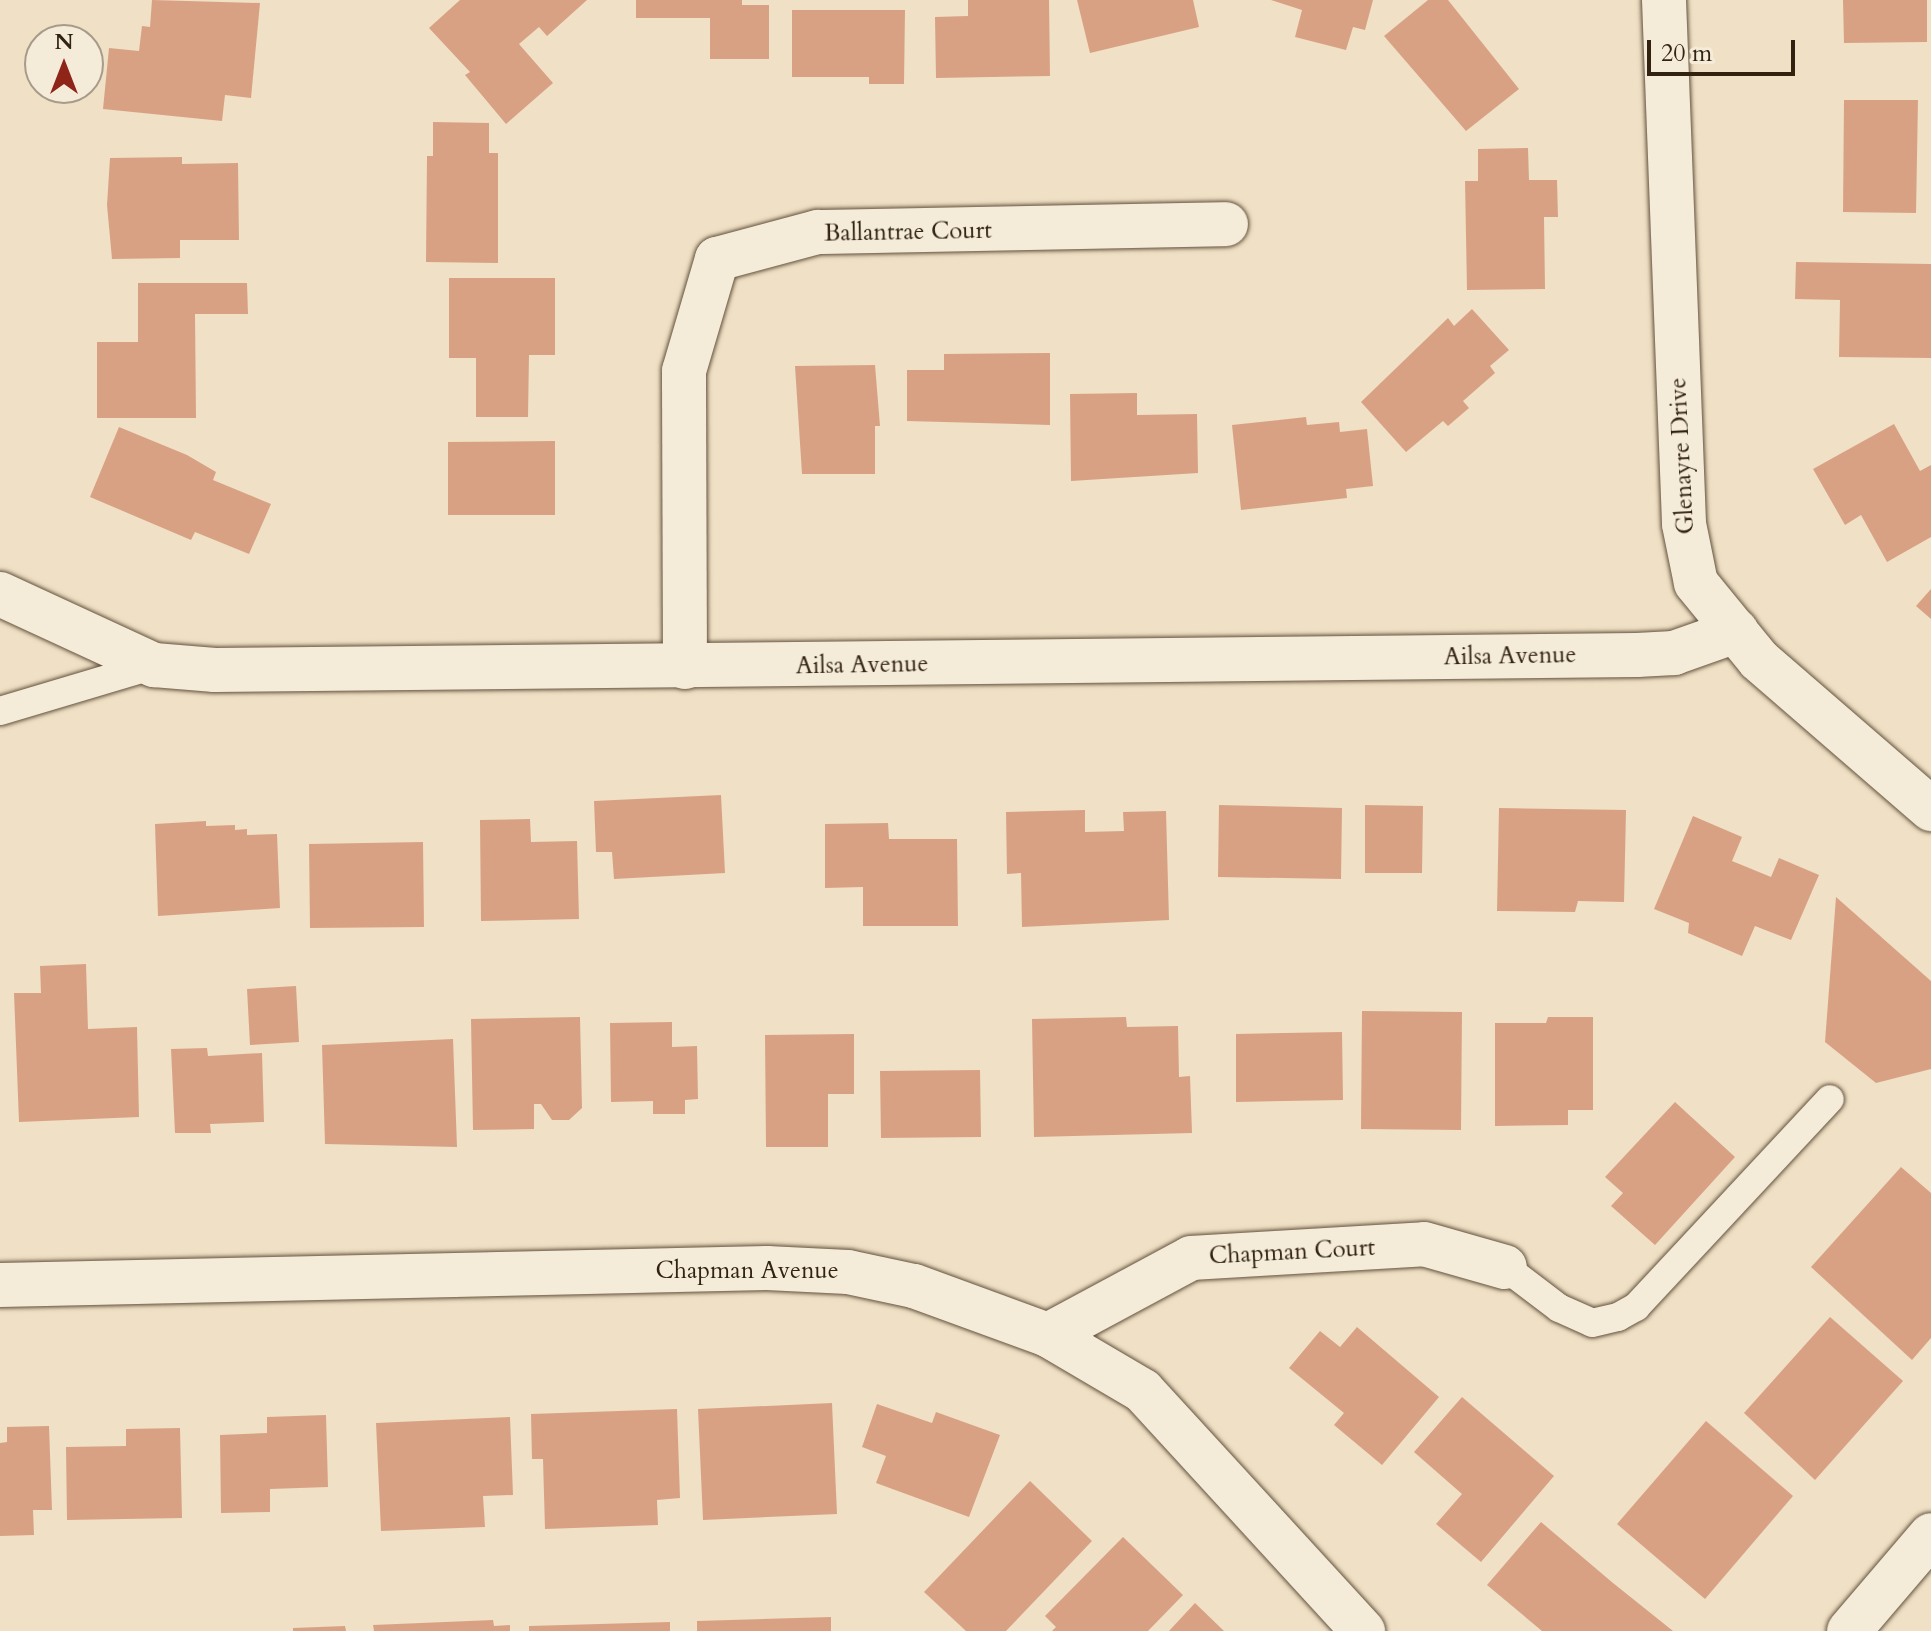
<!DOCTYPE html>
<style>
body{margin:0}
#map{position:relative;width:1931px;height:1631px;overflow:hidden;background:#f0e0c5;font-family:Cardo,serif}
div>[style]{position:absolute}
.building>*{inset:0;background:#d9a183}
.roads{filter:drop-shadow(0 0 2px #62523d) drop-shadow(0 0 2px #62523d)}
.service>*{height:28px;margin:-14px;padding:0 14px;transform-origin:14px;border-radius:14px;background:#f5ebd9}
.minor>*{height:44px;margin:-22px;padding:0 22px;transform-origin:22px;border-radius:22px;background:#f5ebd9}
.tertiary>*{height:44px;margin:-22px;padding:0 22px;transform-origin:22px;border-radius:22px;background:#f5ebd9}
.secondary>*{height:44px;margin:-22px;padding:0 22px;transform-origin:22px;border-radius:22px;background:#f5ebd9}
span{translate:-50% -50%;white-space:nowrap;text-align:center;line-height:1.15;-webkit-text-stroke:6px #f5ebd9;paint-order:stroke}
.street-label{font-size:24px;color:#322310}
.north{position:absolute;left:24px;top:24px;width:80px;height:80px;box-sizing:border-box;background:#f5ebd9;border:2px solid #a79b89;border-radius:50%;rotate:0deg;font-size:22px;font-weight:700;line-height:32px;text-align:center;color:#322310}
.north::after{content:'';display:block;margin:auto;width:28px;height:36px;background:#8f2418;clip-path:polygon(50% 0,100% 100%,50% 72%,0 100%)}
.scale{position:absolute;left:1647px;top:40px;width:148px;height:36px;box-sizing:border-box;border:4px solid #322310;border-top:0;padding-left:10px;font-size:24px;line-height:28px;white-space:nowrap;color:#322310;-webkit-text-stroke:6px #f5ebd9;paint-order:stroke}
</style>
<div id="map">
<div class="building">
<i style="clip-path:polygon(152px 0,260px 3px,251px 98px,225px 95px,222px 121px,103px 109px,109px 48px,139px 51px,142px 26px,150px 27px)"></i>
<i style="clip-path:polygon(460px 0,587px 0,547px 36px,539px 27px,519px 44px,553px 83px,506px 124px,465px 75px,470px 72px,429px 28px)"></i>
<i style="clip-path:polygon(636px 0,742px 0,742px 5px,769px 5px,769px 59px,710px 59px,710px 18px,636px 18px)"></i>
<i style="clip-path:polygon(968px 0,1049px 0,1050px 76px,936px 78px,935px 17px,968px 16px)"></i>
<i style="clip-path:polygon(1077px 0,1193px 0,1199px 27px,1090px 53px)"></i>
<i style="clip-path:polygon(1271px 0,1373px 0,1365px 30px,1353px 27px,1346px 50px,1295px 37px,1302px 10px)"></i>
<i style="clip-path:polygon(1428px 0,1448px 0,1519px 89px,1466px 131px,1384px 36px)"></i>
<i style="clip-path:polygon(1843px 0,1927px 0,1927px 42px,1844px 43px)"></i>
<i style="clip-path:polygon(792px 10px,905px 10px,904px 84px,869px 84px,869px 77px,792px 77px)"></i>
<i style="clip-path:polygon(1844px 100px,1918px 100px,1916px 213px,1843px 212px)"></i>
<i style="clip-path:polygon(433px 122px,489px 123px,489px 153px,498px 153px,498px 263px,426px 262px,427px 156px,433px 156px)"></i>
<i style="clip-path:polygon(1528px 148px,1529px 180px,1557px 180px,1558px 217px,1544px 217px,1545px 289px,1467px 290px,1465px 181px,1478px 181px,1478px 149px)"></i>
<i style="clip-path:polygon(182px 157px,182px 164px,238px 163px,239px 240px,180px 240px,180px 258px,112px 259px,107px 205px,110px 158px)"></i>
<i style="clip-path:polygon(1796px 262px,1931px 264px,1931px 358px,1839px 357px,1840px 300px,1795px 299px)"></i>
<i style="clip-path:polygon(449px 278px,555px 278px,555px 355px,529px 355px,528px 417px,476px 417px,476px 358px,449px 358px)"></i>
<i style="clip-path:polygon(138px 283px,247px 283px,248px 314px,195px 314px,196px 418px,97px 418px,97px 342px,138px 342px)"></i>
<i style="clip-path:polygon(1472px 309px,1509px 350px,1490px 366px,1495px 373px,1463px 401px,1469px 408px,1448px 426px,1443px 421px,1406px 452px,1361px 402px,1448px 318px,1454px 326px)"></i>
<i style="clip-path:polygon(1050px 353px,1050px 425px,907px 421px,907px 370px,944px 370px,944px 354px)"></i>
<i style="clip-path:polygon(875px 365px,880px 426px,875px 426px,875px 474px,802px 474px,795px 366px)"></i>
<i style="clip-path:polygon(1137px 393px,1137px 415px,1197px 414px,1198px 473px,1071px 481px,1070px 394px)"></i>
<i style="clip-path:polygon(1306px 417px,1307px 425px,1339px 422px,1340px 432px,1367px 429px,1373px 486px,1346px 489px,1347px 498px,1241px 510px,1232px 425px)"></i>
<i style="clip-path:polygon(1894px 424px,1920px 471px,1931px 465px,1931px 537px,1887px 562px,1861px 515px,1845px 525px,1813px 469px)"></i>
<i style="clip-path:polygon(119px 427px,187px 455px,216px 472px,213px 480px,271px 504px,249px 554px,195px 532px,191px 540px,90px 497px)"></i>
<i style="clip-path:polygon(555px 441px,555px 515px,448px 515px,448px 442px)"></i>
<i style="clip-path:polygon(1931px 589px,1931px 619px,1916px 606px)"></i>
<i style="clip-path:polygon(721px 795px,725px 873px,614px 879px,612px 852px,596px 852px,594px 801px)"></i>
<i style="clip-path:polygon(1219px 805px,1342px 808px,1341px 879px,1218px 877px)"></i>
<i style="clip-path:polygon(1365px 805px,1423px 806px,1422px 873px,1365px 873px)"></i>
<i style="clip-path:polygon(1499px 808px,1626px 810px,1624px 902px,1578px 901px,1575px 912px,1497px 911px)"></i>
<i style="clip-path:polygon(1085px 810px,1085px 832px,1124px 831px,1123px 812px,1166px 811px,1169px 920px,1022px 927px,1021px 873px,1007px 874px,1006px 812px)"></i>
<i style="clip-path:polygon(1693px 816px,1742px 837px,1732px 861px,1771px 877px,1779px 858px,1819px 875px,1791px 940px,1755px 926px,1742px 956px,1688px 933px,1689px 923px,1654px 909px)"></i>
<i style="clip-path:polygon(530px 819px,531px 842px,577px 841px,579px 919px,481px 921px,480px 820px)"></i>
<i style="clip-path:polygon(206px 821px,206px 826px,235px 825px,235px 830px,247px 829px,247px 835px,277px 834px,280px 908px,158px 916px,155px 824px)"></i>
<i style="clip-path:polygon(888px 823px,889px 839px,957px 839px,958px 926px,863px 926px,863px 887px,825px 888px,825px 824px)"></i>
<i style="clip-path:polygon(423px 842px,424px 927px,310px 928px,309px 844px)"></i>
<i style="clip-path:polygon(1836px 897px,1931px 981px,1931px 1069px,1876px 1083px,1825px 1042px)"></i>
<i style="clip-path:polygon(86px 964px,88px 1029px,137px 1027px,139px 1117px,19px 1122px,14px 993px,41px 993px,40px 966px)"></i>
<i style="clip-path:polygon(296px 986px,299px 1042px,250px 1045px,247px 989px)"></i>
<i style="clip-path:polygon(1362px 1011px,1462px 1012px,1461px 1130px,1361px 1129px)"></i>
<i style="clip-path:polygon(580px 1017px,582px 1108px,569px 1120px,552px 1120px,541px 1104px,534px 1104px,534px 1129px,473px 1130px,471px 1019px)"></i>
<i style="clip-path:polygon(1126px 1017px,1127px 1027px,1178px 1026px,1179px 1077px,1190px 1076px,1192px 1133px,1034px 1137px,1032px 1019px)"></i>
<i style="clip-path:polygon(1548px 1017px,1593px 1017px,1593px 1110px,1568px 1110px,1568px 1125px,1495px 1126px,1495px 1023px,1546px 1023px)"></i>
<i style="clip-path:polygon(672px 1022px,672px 1047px,697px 1046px,698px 1099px,685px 1100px,685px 1114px,653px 1114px,653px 1101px,611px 1102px,610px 1023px)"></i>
<i style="clip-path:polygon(1342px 1032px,1343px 1100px,1236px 1102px,1236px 1034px)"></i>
<i style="clip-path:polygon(854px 1034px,854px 1094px,828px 1094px,828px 1147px,766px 1147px,765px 1035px)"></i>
<i style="clip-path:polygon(453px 1039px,457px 1147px,325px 1144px,322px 1045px)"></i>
<i style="clip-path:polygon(207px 1048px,208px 1056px,262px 1053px,264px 1122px,210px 1124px,211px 1133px,175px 1133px,171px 1049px)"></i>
<i style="clip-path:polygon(980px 1070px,981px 1137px,881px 1138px,880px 1071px)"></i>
<i style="clip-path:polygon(1675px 1102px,1735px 1157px,1655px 1245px,1611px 1206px,1623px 1193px,1605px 1177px)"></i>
<i style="clip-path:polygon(1901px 1167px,1931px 1193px,1931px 1338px,1912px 1360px,1811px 1267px)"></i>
<i style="clip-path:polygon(1830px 1317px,1903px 1381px,1815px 1480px,1744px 1413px)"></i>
<i style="clip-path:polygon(1357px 1327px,1439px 1397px,1382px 1465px,1334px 1425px,1344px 1413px,1289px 1368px,1320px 1331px,1340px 1347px)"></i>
<i style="clip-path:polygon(1462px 1397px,1554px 1476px,1481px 1562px,1436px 1524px,1462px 1494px,1414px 1452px)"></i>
<i style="clip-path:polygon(832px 1403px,837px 1514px,703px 1520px,698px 1409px)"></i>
<i style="clip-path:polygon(877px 1404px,932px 1423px,936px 1412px,1000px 1435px,969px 1517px,876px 1483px,886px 1456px,862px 1447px)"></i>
<i style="clip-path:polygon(677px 1409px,680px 1498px,657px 1500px,658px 1525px,545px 1529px,543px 1459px,532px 1459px,531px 1414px)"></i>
<i style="clip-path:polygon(326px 1415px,328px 1487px,270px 1489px,270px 1512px,221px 1513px,220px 1435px,267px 1433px,267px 1417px)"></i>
<i style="clip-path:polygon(510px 1417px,513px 1495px,483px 1496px,485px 1527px,381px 1531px,376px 1423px)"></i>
<i style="clip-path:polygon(1706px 1421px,1793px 1496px,1705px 1599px,1617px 1524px)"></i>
<i style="clip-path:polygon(49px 1426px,52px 1510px,33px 1510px,34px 1535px,0 1536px,0 1443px,7px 1442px,7px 1427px)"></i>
<i style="clip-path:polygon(180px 1428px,182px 1518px,67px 1520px,66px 1447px,126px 1446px,126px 1429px)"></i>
<i style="clip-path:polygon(1030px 1481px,1092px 1541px,1006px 1631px,966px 1631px,924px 1592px)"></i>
<i style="clip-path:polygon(1541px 1522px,1613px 1583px,1673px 1631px,1542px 1631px,1487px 1585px)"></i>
<i style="clip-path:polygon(1123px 1537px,1183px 1595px,1148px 1631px,1052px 1631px,1056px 1627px,1045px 1616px)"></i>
<i style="clip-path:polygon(1195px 1603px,1224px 1631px,1169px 1631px)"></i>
<i style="clip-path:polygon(831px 1617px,831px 1631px,697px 1631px,697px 1621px)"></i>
<i style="clip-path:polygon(493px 1620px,494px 1626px,510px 1625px,510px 1631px,374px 1631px,373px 1625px)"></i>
<i style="clip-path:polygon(670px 1622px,670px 1631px,529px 1631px,529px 1626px)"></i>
<i style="clip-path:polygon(345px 1626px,346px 1631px,293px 1631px,293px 1628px)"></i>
</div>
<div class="roads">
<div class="service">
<i style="left:0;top:711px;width:161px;rotate:-16.6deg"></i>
<i style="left:1505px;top:1267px;width:68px;rotate:37.2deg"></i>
<i style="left:1559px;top:1308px;width:36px;rotate:24deg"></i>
<i style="left:1592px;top:1323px;width:27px;rotate:-13deg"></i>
<i style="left:1618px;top:1317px;width:21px;rotate:-29deg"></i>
<i style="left:1636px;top:1307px;width:284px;rotate:-47deg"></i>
</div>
<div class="minor">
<i style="left:685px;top:667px;width:296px;rotate:-90.2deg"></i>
<i style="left:684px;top:371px;width:117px;rotate:-73.6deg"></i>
<i style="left:717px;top:259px;width:105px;rotate:-15deg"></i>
<i style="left:818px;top:232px;width:408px;rotate:-1.1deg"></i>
<i style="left:0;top:1285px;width:767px;rotate:-1.27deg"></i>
<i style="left:767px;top:1268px;width:81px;rotate:2.8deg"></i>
<i style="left:848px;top:1272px;width:67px;rotate:12deg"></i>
<i style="left:914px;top:1286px;width:143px;rotate:20.1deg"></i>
<i style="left:1048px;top:1335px;width:110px;rotate:30.5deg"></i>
<i style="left:1143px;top:1391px;width:326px;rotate:47.5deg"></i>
<i style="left:1048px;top:1335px;width:162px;rotate:-28.3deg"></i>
<i style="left:1191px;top:1258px;width:233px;rotate:-3.4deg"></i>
<i style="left:1424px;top:1244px;width:84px;rotate:15.9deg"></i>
</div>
<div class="tertiary">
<i style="left:1664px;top:0;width:524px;rotate:87.81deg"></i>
<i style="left:1684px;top:524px;width:60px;rotate:78.5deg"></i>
<i style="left:1696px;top:583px;width:99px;rotate:50.7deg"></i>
<i style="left:1759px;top:660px;width:228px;rotate:40.9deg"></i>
<i style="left:0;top:594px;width:170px;rotate:24.8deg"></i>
<i style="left:154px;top:665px;width:61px;rotate:4.7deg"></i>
<i style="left:215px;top:670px;width:1422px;rotate:-0.6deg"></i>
<i style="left:1637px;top:655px;width:37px;rotate:-3deg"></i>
<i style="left:1674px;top:653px;width:66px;rotate:-19.5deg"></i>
</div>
<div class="secondary">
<i style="left:1849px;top:1631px;width:126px;rotate:-49.5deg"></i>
</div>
</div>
<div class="street-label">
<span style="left:908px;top:232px;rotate:-1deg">Ballantrae Court</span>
<span style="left:1682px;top:456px;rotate:-93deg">Glenayre Drive</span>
<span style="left:1510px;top:656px;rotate:-1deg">Ailsa Avenue</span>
<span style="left:862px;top:665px;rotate:-1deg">Ailsa Avenue</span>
<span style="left:1292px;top:1252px;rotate:-3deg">Chapman Court</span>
<span style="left:747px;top:1271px">Chapman Avenue</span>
</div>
<div class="north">N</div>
<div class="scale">20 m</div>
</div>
